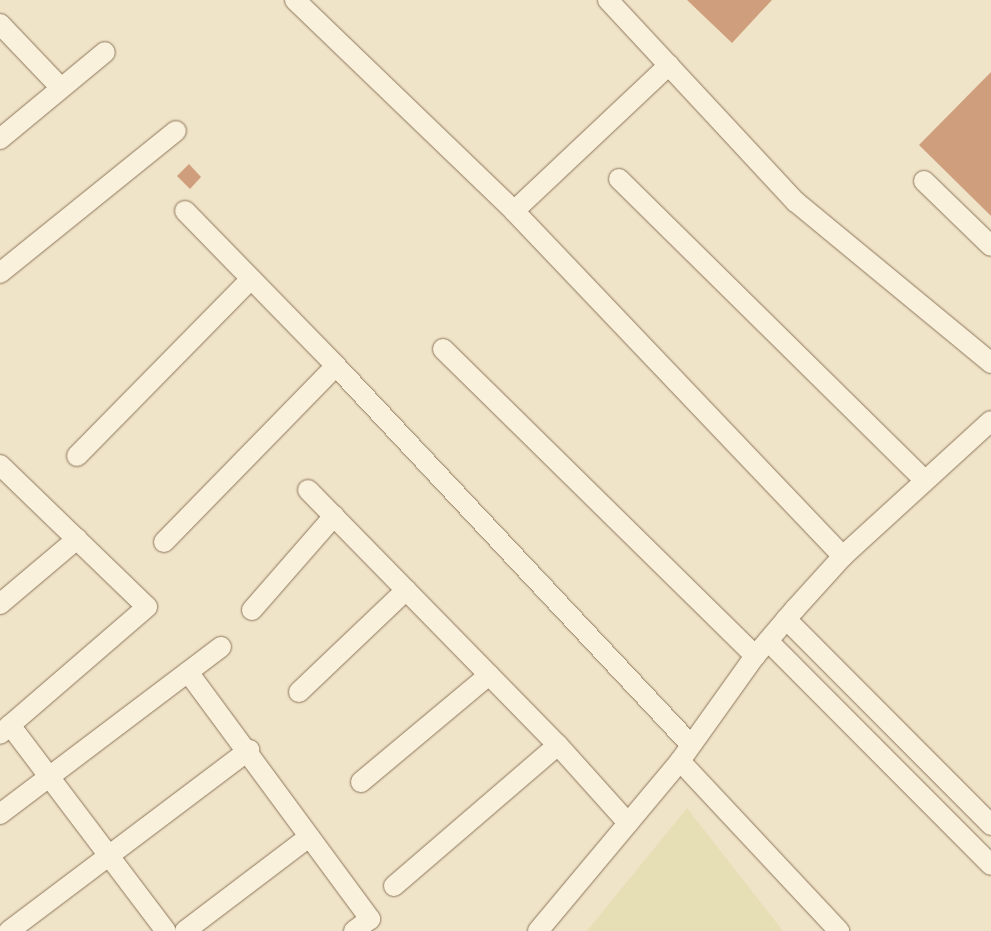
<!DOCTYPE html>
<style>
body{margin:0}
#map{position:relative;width:991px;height:931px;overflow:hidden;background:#f0e4c8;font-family:Literata,serif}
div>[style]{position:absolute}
.farmland>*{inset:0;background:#e6deb5}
.building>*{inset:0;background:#cf9f7d}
.roads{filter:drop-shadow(0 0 1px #8d765c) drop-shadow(0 0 1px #8d765c)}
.minor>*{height:20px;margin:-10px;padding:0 10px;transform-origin:10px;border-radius:10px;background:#faf1dc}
span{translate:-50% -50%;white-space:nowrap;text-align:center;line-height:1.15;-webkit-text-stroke:4px #f7eed8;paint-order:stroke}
</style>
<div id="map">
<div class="farmland">
<i style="clip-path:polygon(687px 808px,783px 931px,587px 931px)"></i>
</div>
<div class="building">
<i style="clip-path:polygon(687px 0,772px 0,732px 43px)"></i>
<i style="clip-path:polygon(991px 72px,991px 216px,919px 145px)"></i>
<i style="clip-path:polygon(189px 164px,201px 177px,190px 189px,177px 176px)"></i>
</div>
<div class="roads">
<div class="minor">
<i style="left:295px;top:0;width:304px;rotate:43.9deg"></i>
<i style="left:514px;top:211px;width:213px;rotate:-43.3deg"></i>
<i style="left:608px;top:0;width:276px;rotate:47.1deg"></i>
<i style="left:796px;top:202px;width:253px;rotate:39.5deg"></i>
<i style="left:0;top:24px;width:88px;rotate:46.4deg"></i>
<i style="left:0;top:139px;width:136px;rotate:-39.6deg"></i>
<i style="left:619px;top:179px;width:429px;rotate:44.6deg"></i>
<i style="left:924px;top:181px;width:93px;rotate:44.1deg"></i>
<i style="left:185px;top:211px;width:216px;rotate:45.7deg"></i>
<i style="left:336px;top:366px;width:519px;rotate:46.87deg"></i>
<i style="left:514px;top:211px;width:477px;rotate:46.4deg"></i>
<i style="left:0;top:273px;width:226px;rotate:-38.9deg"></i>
<i style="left:443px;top:349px;width:438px;rotate:44.5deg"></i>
<i style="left:77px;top:456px;width:248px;rotate:-45.5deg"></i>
<i style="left:0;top:465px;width:204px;rotate:44deg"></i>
<i style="left:147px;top:607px;width:194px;rotate:139.2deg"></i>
<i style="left:308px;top:490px;width:357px;rotate:45.6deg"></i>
<i style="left:558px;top:745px;width:105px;rotate:48.1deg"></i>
<i style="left:164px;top:542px;width:246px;rotate:-45.7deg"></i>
<i style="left:0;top:604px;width:101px;rotate:-40.2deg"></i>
<i style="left:252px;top:610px;width:125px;rotate:-48.9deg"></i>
<i style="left:786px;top:619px;width:291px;rotate:45.1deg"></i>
<i style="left:768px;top:641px;width:316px;rotate:45.1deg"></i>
<i style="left:188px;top:672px;width:307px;rotate:53.6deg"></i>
<i style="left:370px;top:919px;width:20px;rotate:143deg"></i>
<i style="left:299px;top:692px;width:148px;rotate:-43.6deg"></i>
<i style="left:10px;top:725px;width:258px;rotate:52.9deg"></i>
<i style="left:680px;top:761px;width:233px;rotate:46.9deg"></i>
<i style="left:361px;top:782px;width:167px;rotate:-39.9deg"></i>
<i style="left:0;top:814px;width:277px;rotate:-37.1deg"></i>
<i style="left:394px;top:886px;width:216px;rotate:-40.7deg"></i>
<i style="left:9px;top:931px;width:301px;rotate:-37deg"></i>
<i style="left:185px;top:931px;width:156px;rotate:-37.2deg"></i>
<i style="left:538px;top:931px;width:222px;rotate:-50.1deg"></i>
<i style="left:680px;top:761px;width:129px;rotate:-54.5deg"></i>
<i style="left:755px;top:656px;width:62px;rotate:-49.6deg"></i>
<i style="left:795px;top:609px;width:72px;rotate:-47.8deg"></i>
<i style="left:843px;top:556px;width:200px;rotate:-42.4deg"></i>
</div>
</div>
</div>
